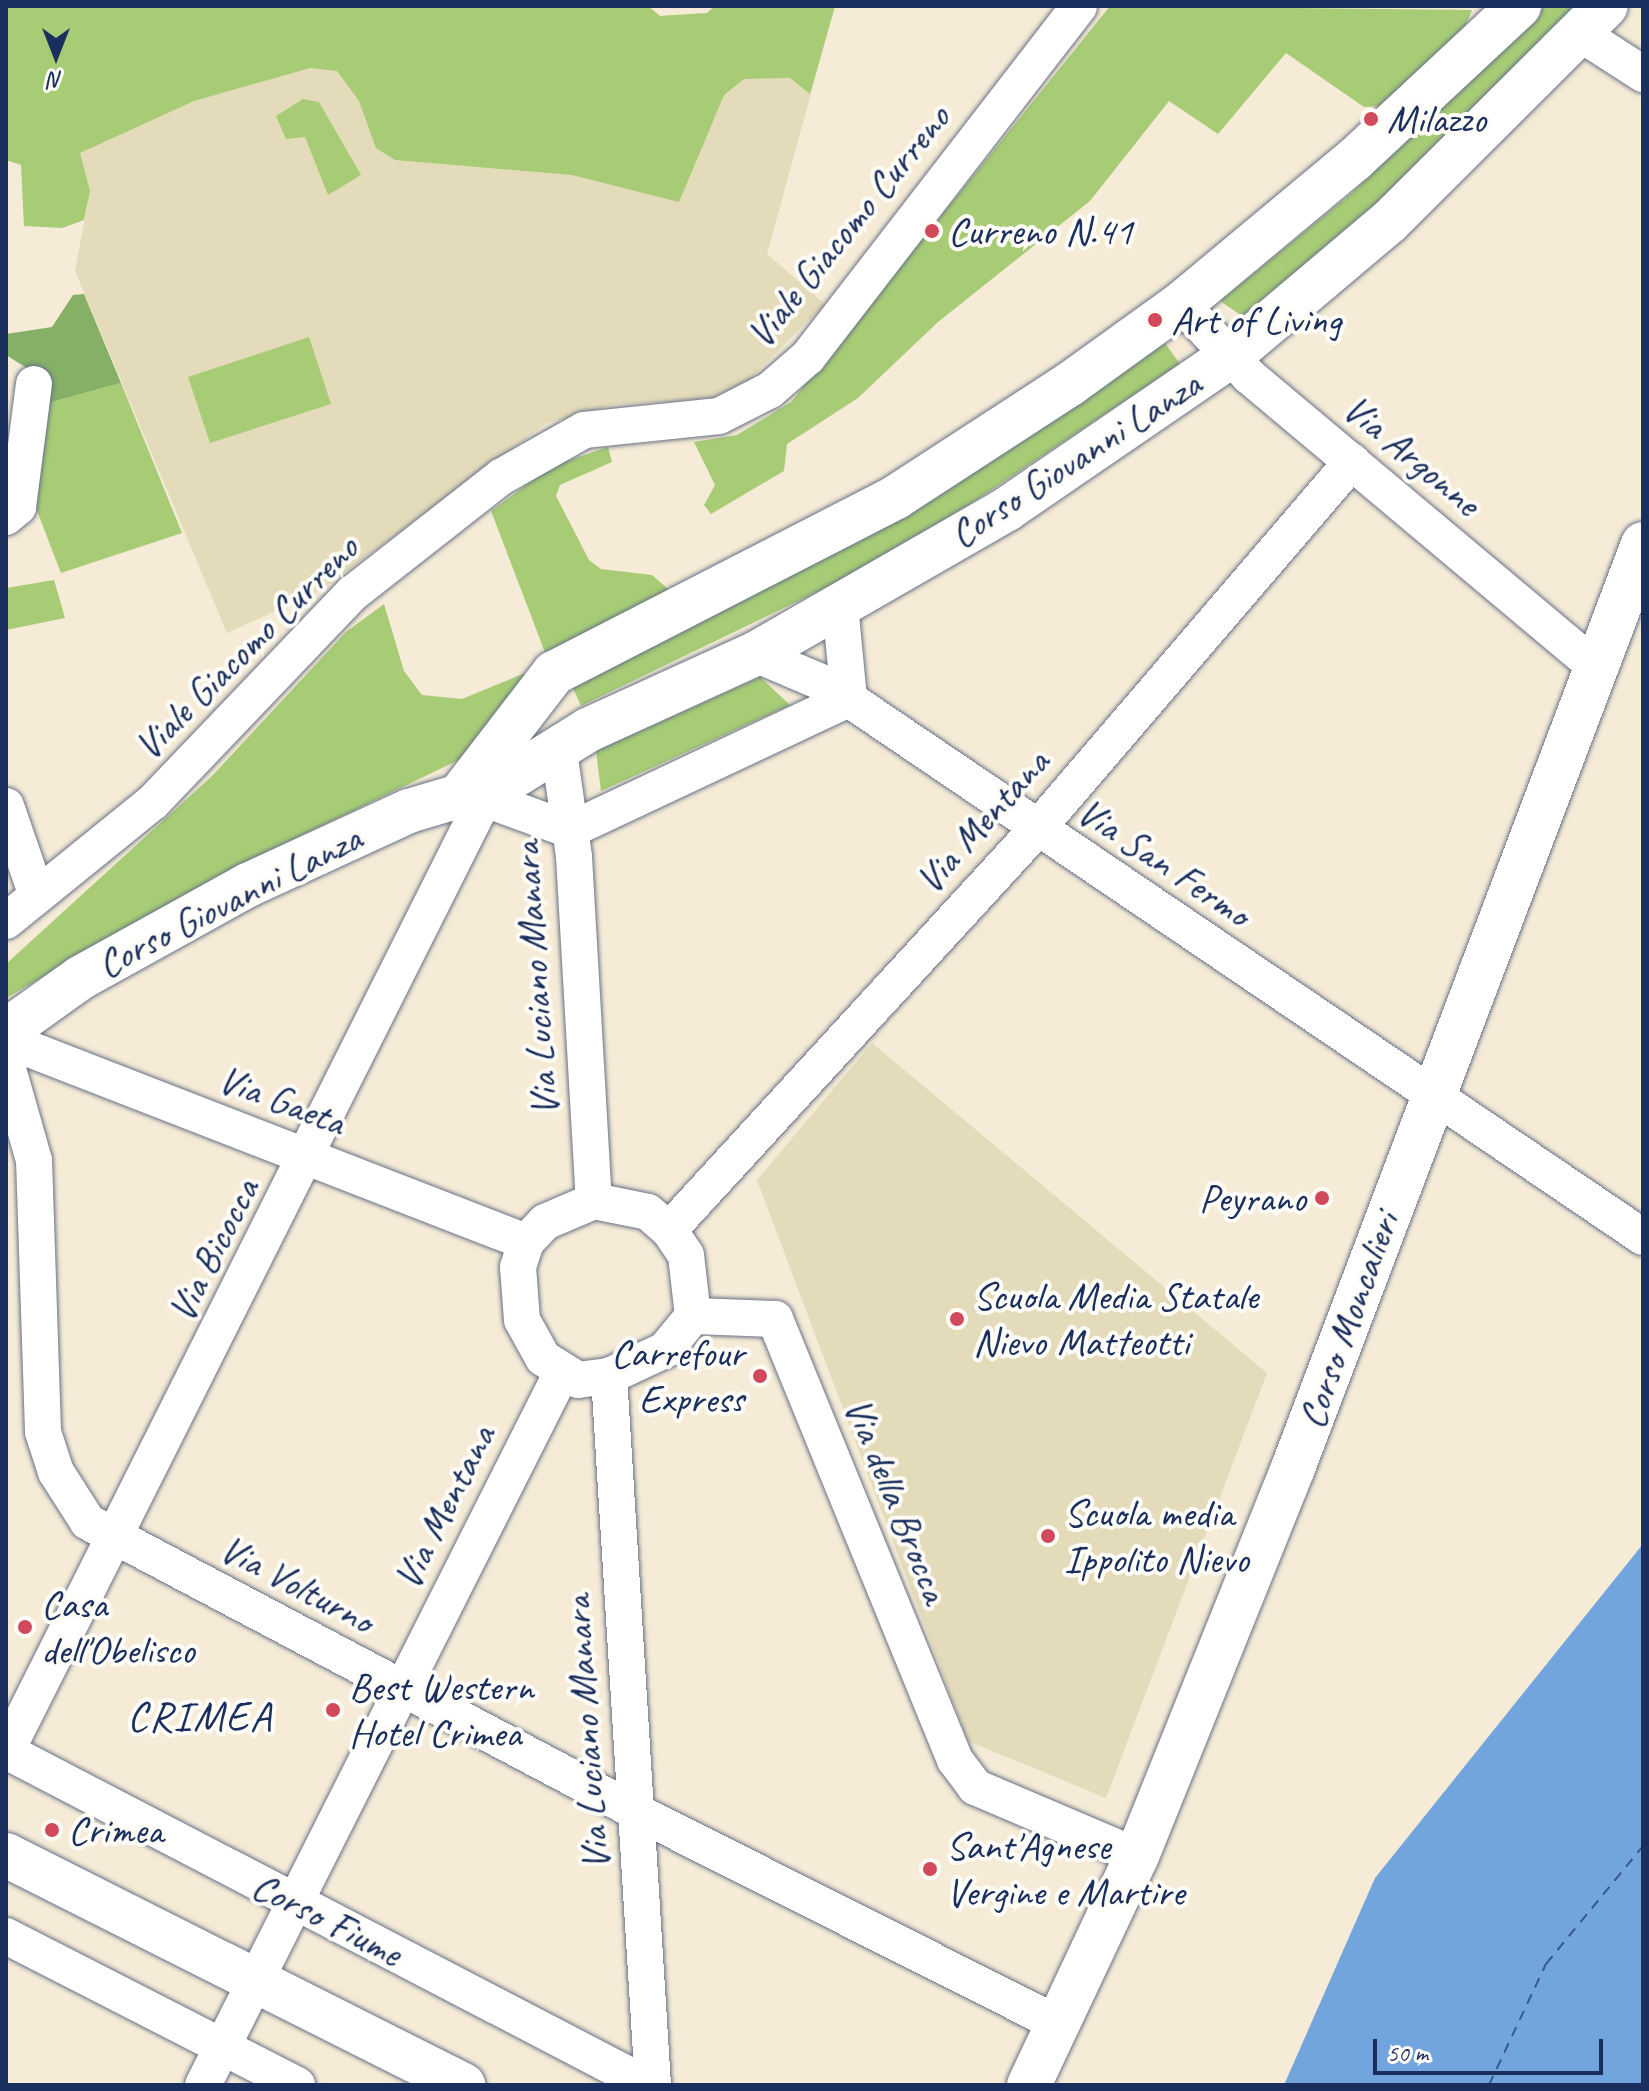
<!DOCTYPE html>
<style>
body{margin:0}
#map{position:relative;width:1649px;height:2091px;overflow:hidden;background:#f5ebd6;font-family:Caveat,sans-serif}
div>[style]{position:absolute}
.built>*{inset:0;background:#e4dbba}
.green>*{inset:0;background:#a7cc75}
.forest>*{inset:0;background:#85b066}
.water>*{inset:0;background:#72a5de}
.ferry>*{height:2px;margin-top:-1px;transform-origin:0;background:repeating-linear-gradient(90deg,#39588b 0 10px,transparent 0 18px)}
.roads{filter:drop-shadow(0 0 2px #677188) drop-shadow(0 0 2px #677188)}
.street>*{height:36px;margin:-18px;padding:0 18px;transform-origin:18px;border-radius:18px;background:#fff}
.secondary>*{height:44px;margin:-22px;padding:0 22px;transform-origin:22px;border-radius:22px;background:#fff}
.dots>*{width:22px;height:22px;translate:-50% -50%;box-sizing:border-box;border:4px solid #fdfcf7;border-radius:50%}
span{translate:-50% -50%;white-space:nowrap;text-align:center;line-height:1.15;-webkit-text-stroke:8px #fdfcf7;paint-order:stroke}
.poi-label{font-size:40px;color:#1b2f5e}
.left{translate:0 -50%;text-align:left}
.right{translate:-100% -50%;text-align:right}
.street-label{font-size:40px;color:#1b2f5e}
.neighbourhood-label{font-size:42px;color:#1b2f5e;letter-spacing:2px}
.frame{position:absolute;inset:0;border:8px solid #1b2f5e;pointer-events:none}
.north{position:absolute;left:16px;top:16px;width:80px;height:80px;-webkit-text-stroke:6px #fdfcf7;paint-order:stroke;rotate:180deg;font-size:22px;font-weight:700;line-height:32px;text-align:center;color:#1b2f5e}
.north::after{content:'';display:block;margin:auto;width:28px;height:36px;background:#1b2f5e;clip-path:polygon(50% 0,100% 100%,50% 72%,0 100%)}
.scale{position:absolute;left:1373px;top:2039px;width:230px;height:36px;box-sizing:border-box;border:4px solid #1b2f5e;border-top:0;padding-left:10px;font-size:24px;line-height:28px;white-space:nowrap;color:#1b2f5e;-webkit-text-stroke:6px #fdfcf7;paint-order:stroke}
</style>
<div id="map">
<div class="built">
<i style="clip-path:polygon(6px 6px,648px 6px,660px 16px,707px 13px,715px 6px,835px 6px,767px 254px,825px 304px,744px 385px,717px 398px,612px 405px,547px 423px,321px 590px,227px 633px,75px 271px,90px 191px)"></i>
<i style="clip-path:polygon(872px 1043px,1267px 1373px,1106px 1798px,968px 1741px,757px 1180px)"></i>
</div>
<div class="green">
<i style="clip-path:polygon(6px 6px,648px 6px,660px 16px,707px 13px,715px 6px,835px 6px,810px 94px,790px 78px,744px 79px,724px 95px,679px 202px,572px 175px,395px 160px,376px 148px,359px 101px,337px 71px,310px 68px,194px 101px,80px 153px,90px 191px,84px 220px,62px 228px,24px 226px,21px 165px,6px 160px)"></i>
<i style="clip-path:polygon(1110px 6px,1472px 10px,1464px 30px,1385px 106px,1364px 107px,1286px 53px,1218px 134px,1169px 101px,1090px 201px,938px 322px,858px 398px,787px 444px,784px 471px,711px 514px,704px 505px,715px 485px,694px 442px,737px 435px,791px 402px)"></i>
<i style="clip-path:polygon(1545px 6px,1580px 6px,1371px 209px,1242px 316px,1220px 301px,1352px 193px)"></i>
<i style="clip-path:polygon(303px 99px,319px 102px,361px 175px,328px 195px,305px 137px,286px 139px,276px 116px)"></i>
<i style="clip-path:polygon(309px 337px,331px 404px,210px 443px,188px 377px)"></i>
<i style="clip-path:polygon(1165px 343px,1180px 364px,955px 514px,854px 574px,581px 706px,572px 686px,945px 492px)"></i>
<i style="clip-path:polygon(121px 383px,182px 533px,61px 573px,34px 503px,44px 404px)"></i>
<i style="clip-path:polygon(608px 447px,612px 462px,560px 485px,556px 496px,589px 560px,601px 569px,652px 575px,675px 595px,546px 655px,491px 511px,552px 466px)"></i>
<i style="clip-path:polygon(54px 580px,65px 618px,6px 630px,6px 588px)"></i>
<i style="clip-path:polygon(384px 604px,404px 671px,422px 695px,462px 699px,525px 673px,469px 755px,220px 875px,6px 998px,6px 964px,212px 776px,346px 632px)"></i>
<i style="clip-path:polygon(760px 677px,790px 705px,601px 791px,596px 751px)"></i>
</div>
<div class="forest">
<i style="clip-path:polygon(84px 294px,121px 383px,44px 404px,38px 375px,6px 355px,6px 334px,52px 327px,73px 295px)"></i>
</div>
<div class="water">
<i style="clip-path:polygon(1643px 1544px,1643px 2085px,1284px 2085px,1375px 1878px)"></i>
</div>
<div class="ferry">
<i style="left:1489px;top:2085px;width:134px;rotate:-64.8deg"></i>
<i style="left:1546px;top:1964px;width:153px;rotate:-50.6deg"></i>
</div>
<div class="roads">
<div class="street">
<i style="left:1581px;top:34px;width:74px;rotate:32.8deg"></i>
<i style="left:1181px;top:304px;width:99px;rotate:46.6deg"></i>
<i style="left:1249px;top:376px;width:451px;rotate:40deg"></i>
<i style="left:6px;top:517px;width:16px;rotate:-40deg"></i>
<i style="left:18px;top:507px;width:124px;rotate:-82.6deg"></i>
<i style="left:840px;top:605px;width:94px;rotate:84.5deg"></i>
<i style="left:755px;top:654px;width:79px;rotate:23deg"></i>
<i style="left:828px;top:685px;width:984px;rotate:34.11deg"></i>
<i style="left:559px;top:751px;width:107px;rotate:81.9deg"></i>
<i style="left:574px;top:857px;width:345px;rotate:86.7deg"></i>
<i style="left:463px;top:791px;width:114px;rotate:20deg"></i>
<i style="left:6px;top:806px;width:92px;rotate:71deg"></i>
<i style="left:570px;top:830px;width:308px;rotate:-25.2deg"></i>
<i style="left:6px;top:921px;width:189px;rotate:-39deg"></i>
<i style="left:153px;top:802px;width:289px;rotate:-46.3deg"></i>
<i style="left:353px;top:593px;width:188px;rotate:-38.1deg"></i>
<i style="left:501px;top:477px;width:95px;rotate:-29.5deg"></i>
<i style="left:584px;top:430px;width:136px;rotate:-5.9deg"></i>
<i style="left:719px;top:416px;width:57px;rotate:-27deg"></i>
<i style="left:770px;top:390px;width:50px;rotate:-41deg"></i>
<i style="left:808px;top:357px;width:443px;rotate:-52.3deg"></i>
<i style="left:6px;top:1040px;width:558px;rotate:21.23deg"></i>
<i style="left:6px;top:1062px;width:102px;rotate:74.1deg"></i>
<i style="left:34px;top:1160px;width:272px;rotate:88.1deg"></i>
<i style="left:43px;top:1432px;width:42px;rotate:72deg"></i>
<i style="left:56px;top:1472px;width:59px;rotate:57.4deg"></i>
<i style="left:88px;top:1522px;width:619px;rotate:27.85deg"></i>
<i style="left:635px;top:1811px;width:477px;rotate:26.7deg"></i>
<i style="left:594px;top:1201px;width:55px;rotate:11.5deg"></i>
<i style="left:648px;top:1212px;width:28px;rotate:41deg"></i>
<i style="left:669px;top:1230px;width:30px;rotate:56deg"></i>
<i style="left:686px;top:1255px;width:61px;rotate:83.5deg"></i>
<i style="left:693px;top:1316px;width:44px;rotate:129.5deg"></i>
<i style="left:665px;top:1350px;width:62px;rotate:155.1deg"></i>
<i style="left:609px;top:1376px;width:31px;rotate:173deg"></i>
<i style="left:578px;top:1380px;width:41px;rotate:-147.8deg"></i>
<i style="left:543px;top:1358px;width:43px;rotate:-118.9deg"></i>
<i style="left:522px;top:1320px;width:53px;rotate:-94.3deg"></i>
<i style="left:518px;top:1267px;width:26px;rotate:-72deg"></i>
<i style="left:526px;top:1242px;width:28px;rotate:-46deg"></i>
<i style="left:545px;top:1222px;width:53px;rotate:-23.2deg"></i>
<i style="left:669px;top:1230px;width:544px;rotate:-47.46deg"></i>
<i style="left:1037px;top:829px;width:484px;rotate:-49.4deg"></i>
<i style="left:693px;top:1316px;width:82px;rotate:2.1deg"></i>
<i style="left:775px;top:1319px;width:476px;rotate:67.8deg"></i>
<i style="left:955px;top:1760px;width:34px;rotate:53deg"></i>
<i style="left:975px;top:1787px;width:176px;rotate:23.1deg"></i>
<i style="left:609px;top:1376px;width:710px;rotate:86.45deg"></i>
<i style="left:6px;top:1751px;width:724px;rotate:27.49deg"></i>
<i style="left:6px;top:1752px;width:1082px;rotate:-63.36deg"></i>
<i style="left:6px;top:1936px;width:327px;rotate:27.1deg"></i>
<i style="left:203px;top:2085px;width:796px;rotate:-63.27deg"></i>
</div>
<div class="secondary">
<i style="left:463px;top:791px;width:149px;rotate:-52.4deg"></i>
<i style="left:554px;top:673px;width:385px;rotate:-27.2deg"></i>
<i style="left:896px;top:497px;width:207px;rotate:-33deg"></i>
<i style="left:1070px;top:384px;width:137px;rotate:-35.8deg"></i>
<i style="left:1181px;top:304px;width:225px;rotate:-39.8deg"></i>
<i style="left:1354px;top:160px;width:226px;rotate:-43deg"></i>
<i style="left:6px;top:1031px;width:91px;rotate:-35.6deg"></i>
<i style="left:80px;top:978px;width:192px;rotate:-29deg"></i>
<i style="left:248px;top:885px;width:177px;rotate:-24.7deg"></i>
<i style="left:409px;top:811px;width:98px;rotate:-16.6deg"></i>
<i style="left:503px;top:783px;width:100px;rotate:-31.9deg"></i>
<i style="left:588px;top:730px;width:183px;rotate:-24.5deg"></i>
<i style="left:755px;top:654px;width:291px;rotate:-29.9deg"></i>
<i style="left:1007px;top:509px;width:269px;rotate:-34.4deg"></i>
<i style="left:1229px;top:357px;width:209px;rotate:-40.2deg"></i>
<i style="left:1389px;top:222px;width:306px;rotate:-44.9deg"></i>
<i style="left:6px;top:1855px;width:512px;rotate:26.72deg"></i>
<i style="left:1029px;top:2085px;width:253px;rotate:-64.8deg"></i>
<i style="left:1137px;top:1856px;width:418px;rotate:-68.1deg"></i>
<i style="left:1293px;top:1468px;width:988px;rotate:-69.25deg"></i>
</div>
</div>
<div class="dots">
<i style="left:1371px;top:119px;background:#d1495b"></i>
<i style="left:932px;top:231px;background:#d1495b"></i>
<i style="left:1155px;top:320px;background:#d1495b"></i>
<i style="left:1322px;top:1198px;background:#d1495b"></i>
<i style="left:957px;top:1319px;background:#d1495b"></i>
<i style="left:760px;top:1376px;background:#d1495b"></i>
<i style="left:1048px;top:1536px;background:#d1495b"></i>
<i style="left:25px;top:1627px;background:#d1495b"></i>
<i style="left:333px;top:1710px;background:#d1495b"></i>
<i style="left:52px;top:1830px;background:#d1495b"></i>
<i style="left:930px;top:1869px;background:#d1495b"></i>
</div>
<div class="poi-label">
<span class="left" style="left:1387px;top:119px">Milazzo</span>
<span class="left" style="left:948px;top:231px">Curreno N.41</span>
<span class="left" style="left:1171px;top:320px">Art of Living</span>
<span class="right" style="left:1306px;top:1198px">Peyrano</span>
<span class="left" style="left:973px;top:1319px">Scuola Media Statale<br>Nievo Matteotti</span>
<span class="right" style="left:744px;top:1376px">Carrefour<br>Express</span>
<span class="left" style="left:1064px;top:1536px">Scuola media<br>Ippolito Nievo</span>
<span class="left" style="left:41px;top:1627px">Casa<br>dell'Obelisco</span>
<span class="left" style="left:349px;top:1710px">Best Western<br>Hotel Crimea</span>
<span class="left" style="left:68px;top:1830px">Crimea</span>
<span class="left" style="left:946px;top:1869px">Sant'Agnese<br>Vergine e Martire</span>
</div>
<div class="street-label">
<span style="left:848px;top:226px;rotate:-51deg">Viale Giacomo Curreno</span>
<span style="left:1412px;top:455px;rotate:40deg">Via Argonne</span>
<span style="left:1075px;top:459px;rotate:-33deg">Corso Giovanni Lanza</span>
<span style="left:246px;top:647px;rotate:-45deg">Viale Giacomo Curreno</span>
<span style="left:982px;top:821px;rotate:-48deg">Via Mentana</span>
<span style="left:1164px;top:862px;rotate:34deg">Via San Fermo</span>
<span style="left:229px;top:901px;rotate:-27deg">Corso Giovanni Lanza</span>
<span style="left:535px;top:979px;rotate:-94deg">Via Luciano Manara</span>
<span style="left:282px;top:1100px;rotate:21deg">Via Gaeta</span>
<span style="left:213px;top:1250px;rotate:-63deg">Via Bicocca</span>
<span style="left:1348px;top:1320px;rotate:-70deg">Corso Moncalieri</span>
<span style="left:897px;top:1500px;rotate:68deg">Via della Brocca</span>
<span style="left:444px;top:1507px;rotate:-63deg">Via Mentana</span>
<span style="left:297px;top:1584px;rotate:28deg">Via Volturno</span>
<span style="left:586px;top:1733px;rotate:-94deg">Via Luciano Manara</span>
<span style="left:327px;top:1919px;rotate:27deg">Corso Fiume</span>
</div>
<div class="neighbourhood-label">
<span style="left:200px;top:1717px">CRIMEA</span>
</div>
<div class="frame"></div>
<div class="north">N</div>
<div class="scale">50 m</div>
</div>
